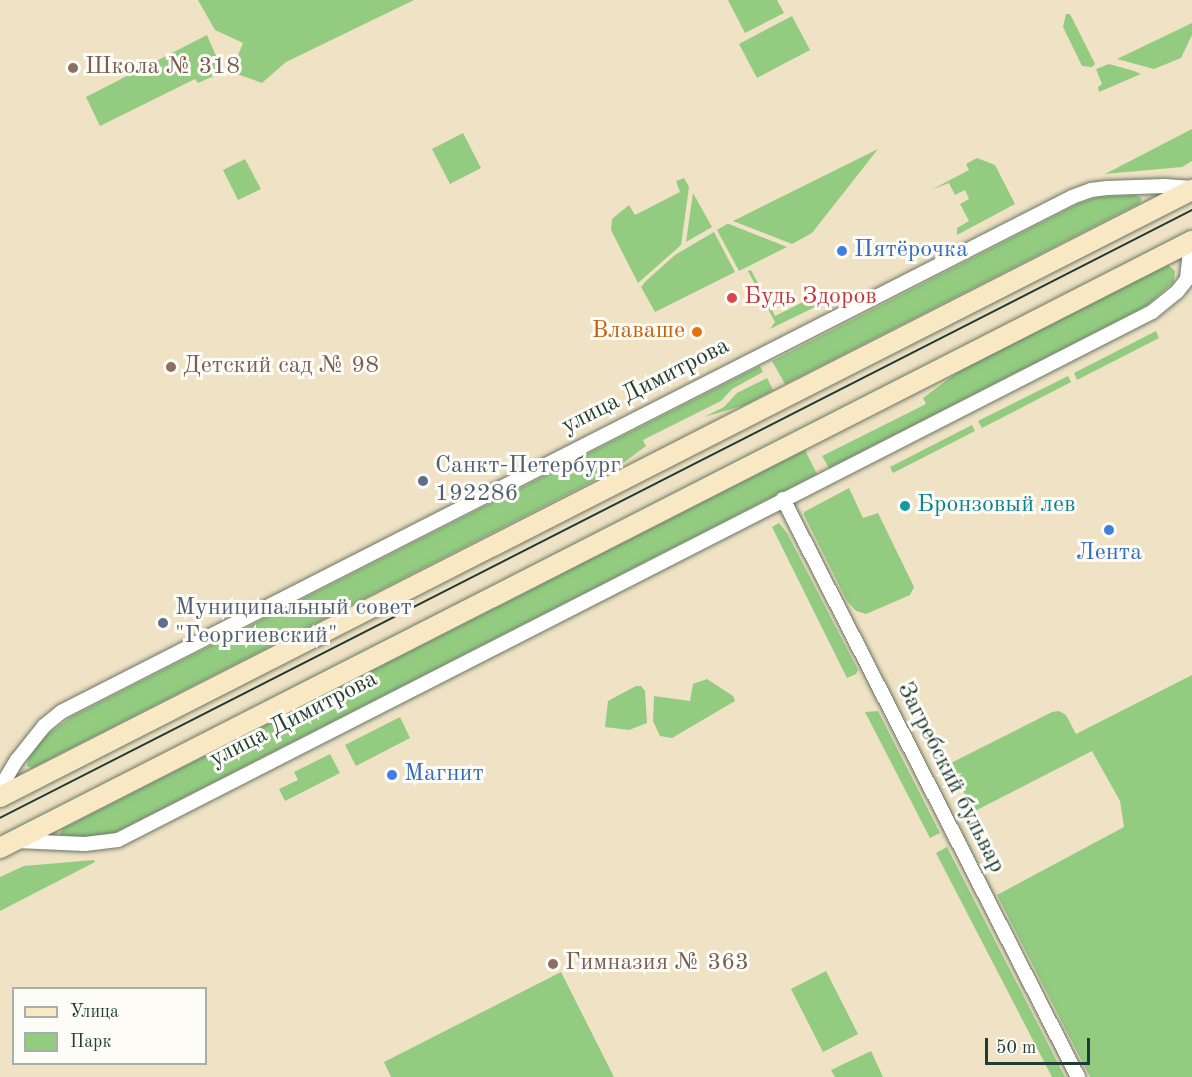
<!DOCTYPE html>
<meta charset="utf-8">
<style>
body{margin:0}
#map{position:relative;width:1192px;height:1077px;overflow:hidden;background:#f0e2c4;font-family:"Old Standard TT",serif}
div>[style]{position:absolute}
.green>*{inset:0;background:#93cc80}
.roads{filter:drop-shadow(0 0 2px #687766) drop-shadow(0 0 2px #687766)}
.street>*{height:14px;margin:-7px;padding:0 7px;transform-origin:7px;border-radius:7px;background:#fff}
.secondary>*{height:20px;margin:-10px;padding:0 10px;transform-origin:10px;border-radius:10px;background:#f8e8c3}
.tram>*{height:1.5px;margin:-0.75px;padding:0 0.75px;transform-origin:0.75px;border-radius:0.75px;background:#1f3d34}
.dots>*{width:16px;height:16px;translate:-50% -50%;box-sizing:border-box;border:3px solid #fdfcf7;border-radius:50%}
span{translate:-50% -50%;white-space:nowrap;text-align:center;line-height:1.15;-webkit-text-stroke:6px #fdfcf7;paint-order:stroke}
.education-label{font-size:24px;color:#785e54}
.left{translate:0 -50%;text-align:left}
.shop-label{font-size:24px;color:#366cbe}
.health-label{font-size:24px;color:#be3a42}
.food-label{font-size:24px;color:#c56008}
.right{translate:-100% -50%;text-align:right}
.street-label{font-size:24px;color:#1f3d34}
.service-label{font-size:24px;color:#4e5e75}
.culture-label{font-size:24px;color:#0d838f}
.legend{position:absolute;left:12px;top:987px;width:195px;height:78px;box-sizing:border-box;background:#fdfcf7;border:2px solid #a4b0a9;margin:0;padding:8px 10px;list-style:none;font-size:18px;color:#1f3d34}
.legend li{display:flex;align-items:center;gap:12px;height:30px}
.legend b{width:30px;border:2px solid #a4b0a9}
.scale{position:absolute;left:985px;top:1038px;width:105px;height:27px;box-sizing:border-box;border:3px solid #1f3d34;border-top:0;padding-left:8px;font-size:18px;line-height:21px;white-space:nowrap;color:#1f3d34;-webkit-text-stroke:4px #fdfcf7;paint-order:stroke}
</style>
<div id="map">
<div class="green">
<i style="clip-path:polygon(198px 0,414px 0,286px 62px,262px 83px,237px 74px,231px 64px,237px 58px,243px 43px,215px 30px)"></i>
<i style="clip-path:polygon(728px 0,777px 0,784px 13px,745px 33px)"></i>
<i style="clip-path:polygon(1066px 14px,1070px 14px,1095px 64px,1092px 67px,1082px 66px,1063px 27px)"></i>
<i style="clip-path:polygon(792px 16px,810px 50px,757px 78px,739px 44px)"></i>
<i style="clip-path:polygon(1192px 23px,1192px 35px,1181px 58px,1154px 69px,1117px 59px)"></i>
<i style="clip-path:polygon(207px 35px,223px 72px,198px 83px,195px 79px,100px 126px,86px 97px)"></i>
<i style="clip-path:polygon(1109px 64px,1134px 71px,1141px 74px,1099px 92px,1098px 87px,1102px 84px,1096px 69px)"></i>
<i style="clip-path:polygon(1192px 129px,1192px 161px,1182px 167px,1105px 174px)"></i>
<i style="clip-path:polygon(463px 133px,481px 168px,450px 184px,432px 149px)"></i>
<i style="clip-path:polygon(878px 149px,812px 233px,792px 244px,733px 221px)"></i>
<i style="clip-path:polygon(977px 158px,995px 165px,1015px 204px,957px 235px,957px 228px,969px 221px,960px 204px,969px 199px,965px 190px,955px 195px,949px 183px,931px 190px,969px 170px,966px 164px)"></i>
<i style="clip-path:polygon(245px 159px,261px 189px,238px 200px,223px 170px)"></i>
<i style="clip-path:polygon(684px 178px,689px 187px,681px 245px,638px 283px,611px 230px,612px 219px,629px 205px,635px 215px,680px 192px,676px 181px)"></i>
<i style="clip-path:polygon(693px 193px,712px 227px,686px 242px)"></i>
<i style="clip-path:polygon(1135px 195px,1142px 198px,1140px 203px,785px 384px,772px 361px,1080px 203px,1098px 197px)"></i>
<i style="clip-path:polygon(727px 224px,729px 224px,787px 247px,739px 271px,717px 230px)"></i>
<i style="clip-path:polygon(714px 232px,735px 272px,655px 312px,641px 287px,646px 281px,675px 255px)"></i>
<i style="clip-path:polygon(1168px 265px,1175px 271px,1174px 282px,1146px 306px,829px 468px,822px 456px,926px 404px,923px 398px,958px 372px)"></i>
<i style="clip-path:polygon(751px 270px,775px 316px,807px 300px,814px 301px,819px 305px,770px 329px,775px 322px,748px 271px)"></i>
<i style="clip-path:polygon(1156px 331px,1159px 338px,1077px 380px,1074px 373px)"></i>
<i style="clip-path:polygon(760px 366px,763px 372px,732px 389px,721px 401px,643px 440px,646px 446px,611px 472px,32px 768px,27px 766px,28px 759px,43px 738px,71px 717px)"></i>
<i style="clip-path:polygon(1068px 376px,1071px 382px,982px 428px,978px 421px)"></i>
<i style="clip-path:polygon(767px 378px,773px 390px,745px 405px,704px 417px,724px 407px,737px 393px)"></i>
<i style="clip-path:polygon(972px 425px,975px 431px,893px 473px,890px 467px)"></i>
<i style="clip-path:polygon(805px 450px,817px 474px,114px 833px,87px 837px,60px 835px,62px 829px)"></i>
<i style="clip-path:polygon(849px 488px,863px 518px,878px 513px,914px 587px,910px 595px,866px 614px,856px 611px,847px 601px,804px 515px,804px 512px)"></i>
<i style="clip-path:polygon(779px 523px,787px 533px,858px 670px,856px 674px,847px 678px,772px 527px)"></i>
<i style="clip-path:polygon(1192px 675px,1192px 1077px,1090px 1077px,997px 895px,1124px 827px,1120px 801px,1092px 751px,975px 811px,947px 765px,1052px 712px,1059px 711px,1066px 715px,1076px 734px)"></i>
<i style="clip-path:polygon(707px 679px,733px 696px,735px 701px,672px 738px,660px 736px,653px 721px,654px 696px,690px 701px,693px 684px)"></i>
<i style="clip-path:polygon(636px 686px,641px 686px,645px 691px,647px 723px,629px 730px,605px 727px,608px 701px)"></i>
<i style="clip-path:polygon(878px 711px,940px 833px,930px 838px,865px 712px)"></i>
<i style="clip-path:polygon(400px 717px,410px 738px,356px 766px,345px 745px)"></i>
<i style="clip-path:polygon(330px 754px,340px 773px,285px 801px,279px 789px,298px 780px,294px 772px)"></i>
<i style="clip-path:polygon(947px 847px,1065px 1077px,1052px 1077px,936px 853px)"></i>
<i style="clip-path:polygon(94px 860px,95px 862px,0 911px,0 877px,24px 866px)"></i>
<i style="clip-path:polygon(826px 971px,858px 1034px,823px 1052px,791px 989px)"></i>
<i style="clip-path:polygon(561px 972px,614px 1077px,391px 1077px,384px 1062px)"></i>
<i style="clip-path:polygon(871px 1051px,883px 1077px,835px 1077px,831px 1070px)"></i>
</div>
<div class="roads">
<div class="street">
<i style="left:783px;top:499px;width:649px;rotate:62.96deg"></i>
<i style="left:0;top:788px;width:33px;rotate:-59deg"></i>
<i style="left:17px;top:760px;width:43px;rotate:-51.5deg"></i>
<i style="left:44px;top:726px;width:22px;rotate:-39deg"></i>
<i style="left:61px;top:712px;width:1135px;rotate:-26.99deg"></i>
<i style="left:1072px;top:197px;width:20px;rotate:-20deg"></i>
<i style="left:1091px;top:190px;width:16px;rotate:-7deg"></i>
<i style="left:1107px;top:188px;width:58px;rotate:-2deg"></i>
<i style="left:1165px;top:186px;width:27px;rotate:4deg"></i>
<i style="left:16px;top:841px;width:69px;rotate:2.5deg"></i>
<i style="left:85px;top:844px;width:33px;rotate:-7deg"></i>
<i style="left:118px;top:840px;width:1161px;rotate:-27.05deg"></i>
<i style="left:1152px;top:312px;width:32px;rotate:-39deg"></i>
<i style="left:1177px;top:292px;width:16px;rotate:-52deg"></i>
<i style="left:1187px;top:279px;width:38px;rotate:-84deg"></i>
</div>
<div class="secondary">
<i style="left:0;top:797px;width:1338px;rotate:-26.99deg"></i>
<i style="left:0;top:848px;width:1338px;rotate:-26.99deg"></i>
</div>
</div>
<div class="tram">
<i style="left:0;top:818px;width:1338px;rotate:-27.02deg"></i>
</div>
<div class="dots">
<i style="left:73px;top:68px;background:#8d6e63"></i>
<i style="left:842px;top:251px;background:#3f7fe0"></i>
<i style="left:732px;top:298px;background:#e0444e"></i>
<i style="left:697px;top:332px;background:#e8710a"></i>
<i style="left:171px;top:367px;background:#8d6e63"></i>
<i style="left:423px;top:481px;background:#5c6f8a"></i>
<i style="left:905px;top:506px;background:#0f9aa8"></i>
<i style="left:1109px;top:530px;background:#3f7fe0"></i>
<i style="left:163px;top:623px;background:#5c6f8a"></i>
<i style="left:392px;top:775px;background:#3f7fe0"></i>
<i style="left:553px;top:964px;background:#8d6e63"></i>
</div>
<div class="education-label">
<span class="left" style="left:85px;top:68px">Школа № 318</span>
<span class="left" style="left:183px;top:367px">Детский сад № 98</span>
<span class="left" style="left:565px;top:964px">Гимназия № 363</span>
</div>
<div class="shop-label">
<span class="left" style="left:854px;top:251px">Пятёрочка</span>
<span style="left:1109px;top:554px">Лента</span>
<span class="left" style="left:404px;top:775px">Магнит</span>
</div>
<div class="health-label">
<span class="left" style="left:744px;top:298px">Будь Здоров</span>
</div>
<div class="food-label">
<span class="right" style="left:685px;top:332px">Влаваше</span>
</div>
<div class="street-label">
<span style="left:646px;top:387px;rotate:-27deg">улица Димитрова</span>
<span style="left:294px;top:720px;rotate:-27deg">улица Димитрова</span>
<span style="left:950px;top:778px;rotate:63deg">Загребский бульвар</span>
</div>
<div class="service-label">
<span class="left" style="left:435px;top:481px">Санкт-Петербург<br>192286</span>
<span class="left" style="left:175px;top:623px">Муниципальный совет<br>"Георгиевский"</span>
</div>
<div class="culture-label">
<span class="left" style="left:917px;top:506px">Бронзовый лев</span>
</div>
<ul class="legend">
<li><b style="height:8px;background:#f8e8c3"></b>Улица</li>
<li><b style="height:16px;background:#93cc80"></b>Парк</li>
</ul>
<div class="scale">50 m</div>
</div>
